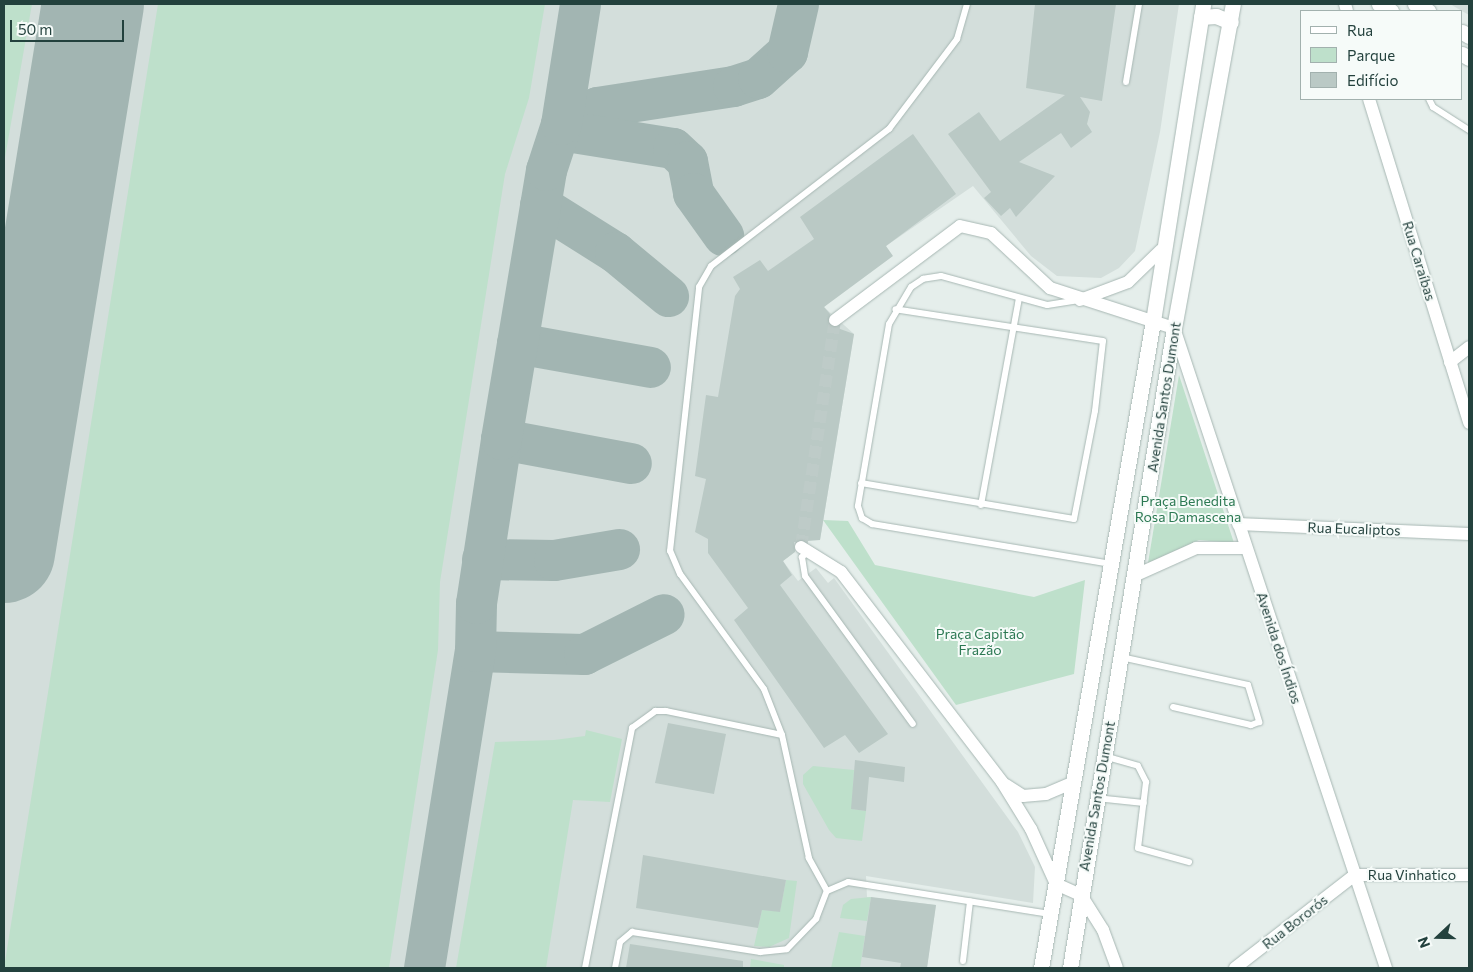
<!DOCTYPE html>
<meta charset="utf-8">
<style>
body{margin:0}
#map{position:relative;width:1473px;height:972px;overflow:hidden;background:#e5eeeb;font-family:Commissioner,sans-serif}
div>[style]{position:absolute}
.built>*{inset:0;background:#d3dedb}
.green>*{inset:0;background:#bee0cb}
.taxiway>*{height:41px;margin:-20.5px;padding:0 20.5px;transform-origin:20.5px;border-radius:20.5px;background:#a2b5b2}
.runway>*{height:102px;margin:-51px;padding:0 51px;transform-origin:51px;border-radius:51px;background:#a2b5b2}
.building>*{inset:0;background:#bac9c5}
.street-tunnel>*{height:12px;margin-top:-6px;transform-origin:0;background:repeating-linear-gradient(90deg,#becbc8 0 12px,transparent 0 18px)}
.roads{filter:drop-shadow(0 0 1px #a7b7b3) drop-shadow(0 0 1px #a7b7b3)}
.lane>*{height:6px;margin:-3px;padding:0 3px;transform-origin:3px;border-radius:3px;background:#fff}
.street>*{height:12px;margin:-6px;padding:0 6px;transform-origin:6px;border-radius:6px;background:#fff}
.secondary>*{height:15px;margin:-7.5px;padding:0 7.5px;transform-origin:7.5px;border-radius:7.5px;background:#fff}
span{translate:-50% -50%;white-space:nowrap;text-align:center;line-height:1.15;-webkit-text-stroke:4px #f6fbf9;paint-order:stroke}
.street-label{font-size:14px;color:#23413d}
.park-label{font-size:14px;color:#2c7953}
.frame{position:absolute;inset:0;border:5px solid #23413d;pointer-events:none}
.legend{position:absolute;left:1300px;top:10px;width:162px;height:90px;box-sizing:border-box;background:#f6fbf9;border:1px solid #a2b1ae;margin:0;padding:6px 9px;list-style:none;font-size:15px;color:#23413d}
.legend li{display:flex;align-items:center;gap:10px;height:25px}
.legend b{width:25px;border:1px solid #a2b1ae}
.north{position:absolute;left:1413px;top:912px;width:50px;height:50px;-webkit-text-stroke:4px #f6fbf9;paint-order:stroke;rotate:249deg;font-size:14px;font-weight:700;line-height:20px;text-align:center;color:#23413d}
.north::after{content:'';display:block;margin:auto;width:18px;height:22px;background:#23413d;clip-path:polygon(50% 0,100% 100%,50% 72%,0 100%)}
.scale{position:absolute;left:10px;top:20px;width:114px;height:22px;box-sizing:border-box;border:2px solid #23413d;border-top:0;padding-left:6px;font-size:15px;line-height:18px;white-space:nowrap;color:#23413d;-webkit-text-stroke:4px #f6fbf9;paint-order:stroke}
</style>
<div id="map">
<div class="built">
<i style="clip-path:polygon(4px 4px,1179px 4px,1160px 132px,1135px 251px,1119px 268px,1101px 278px,1057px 276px,1031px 256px,973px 186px,886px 246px,824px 307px,854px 334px,820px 540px,810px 539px,783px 561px,798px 581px,816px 568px,828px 583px,834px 578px,1018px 832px,1035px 867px,1033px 903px,866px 876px,867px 897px,936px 905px,927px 967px,933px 968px,4px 968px)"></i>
<i style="clip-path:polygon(1450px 4px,1469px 4px,1469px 15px,1462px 11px)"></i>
</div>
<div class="green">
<i style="clip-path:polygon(4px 4px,32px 4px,4px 163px)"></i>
<i style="clip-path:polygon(158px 4px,545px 4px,529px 98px,505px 174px,440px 582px,438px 650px,389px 968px,4px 968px)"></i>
<i style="clip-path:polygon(1179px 375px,1234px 543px,1199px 540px,1148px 563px)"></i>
<i style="clip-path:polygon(823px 520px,848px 521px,875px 565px,1034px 597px,1085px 580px,1074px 674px,956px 705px)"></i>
<i style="clip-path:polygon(586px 730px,622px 739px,610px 802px,573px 800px,546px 968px,456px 968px,495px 742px,554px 740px,585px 736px)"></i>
<i style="clip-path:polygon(813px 766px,854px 770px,852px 809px,866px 811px,862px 841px,836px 838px,829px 830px,803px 784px,803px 775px)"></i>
<i style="clip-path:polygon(786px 880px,797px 881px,789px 938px,769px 947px,754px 946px,762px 910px,780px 911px)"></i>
<i style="clip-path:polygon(871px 897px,867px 921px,840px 918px,843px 905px,851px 899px)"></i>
<i style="clip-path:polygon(839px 932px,865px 936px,860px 968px,831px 968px)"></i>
<i style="clip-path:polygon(751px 959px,784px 965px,784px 968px,750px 968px)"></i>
</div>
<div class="taxiway">
<i style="left:561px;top:124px;width:40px;rotate:-25deg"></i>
<i style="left:597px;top:107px;width:138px;rotate:-8.8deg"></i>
<i style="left:733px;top:86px;width:26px;rotate:-18deg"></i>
<i style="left:758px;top:78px;width:39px;rotate:-42deg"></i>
<i style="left:787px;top:52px;width:49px;rotate:-77.1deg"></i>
<i style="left:560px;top:130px;width:114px;rotate:9.1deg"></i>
<i style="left:673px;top:148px;width:19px;rotate:43deg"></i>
<i style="left:687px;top:161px;width:33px;rotate:79deg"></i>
<i style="left:693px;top:193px;width:52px;rotate:54.5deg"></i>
<i style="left:540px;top:205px;width:89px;rotate:32.1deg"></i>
<i style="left:615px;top:252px;width:69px;rotate:39.7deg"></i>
<i style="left:517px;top:343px;width:135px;rotate:10.2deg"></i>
<i style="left:4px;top:357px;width:152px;rotate:-68.8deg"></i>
<i style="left:501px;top:439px;width:132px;rotate:10.5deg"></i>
<i style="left:482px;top:559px;width:72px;rotate:0.8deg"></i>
<i style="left:554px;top:560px;width:66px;rotate:-9.6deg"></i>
<i style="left:475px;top:651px;width:109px;rotate:1.6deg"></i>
<i style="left:584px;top:654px;width:89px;rotate:-26.6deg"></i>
<i style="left:424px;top:968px;width:321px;rotate:-80.9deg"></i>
<i style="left:475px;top:651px;width:48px;rotate:-88.8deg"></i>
<i style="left:476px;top:603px;width:166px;rotate:-81.3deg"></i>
<i style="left:501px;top:439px;width:273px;rotate:-80.5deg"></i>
<i style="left:546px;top:170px;width:48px;rotate:-71.9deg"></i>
<i style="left:561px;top:124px;width:121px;rotate:-81deg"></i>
</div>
<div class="runway">
<i style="left:4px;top:552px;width:555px;rotate:-80.78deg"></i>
</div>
<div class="building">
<i style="clip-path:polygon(1035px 4px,1116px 4px,1102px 101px,1080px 97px,1090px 112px,1087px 124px,1092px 132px,1071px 148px,1061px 133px,1019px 162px,1055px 176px,1016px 217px,1010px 208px,1001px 216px,984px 198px,991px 192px,948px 134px,979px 112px,1000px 141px,1065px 95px,1026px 88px)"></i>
<i style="clip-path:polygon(913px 134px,956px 194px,886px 246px,893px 256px,824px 307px,830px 314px,829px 325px,854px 334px,820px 540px,794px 542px,795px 552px,783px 561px,792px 575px,780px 585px,888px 734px,859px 753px,845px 735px,824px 748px,734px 620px,748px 608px,708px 553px,708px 539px,695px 532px,706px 479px,695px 476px,706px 395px,718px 397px,735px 296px,740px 289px,733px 277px,760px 260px,768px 271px,814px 239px,800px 217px)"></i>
<i style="clip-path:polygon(668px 723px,726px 734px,714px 794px,655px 783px)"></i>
<i style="clip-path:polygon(855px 760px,905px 767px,904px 782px,869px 777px,866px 811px,851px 809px)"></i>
<i style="clip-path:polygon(643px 855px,786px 880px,780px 912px,762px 910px,758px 928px,636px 908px)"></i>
<i style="clip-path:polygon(871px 897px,936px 905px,927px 968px,900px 968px,901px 963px,862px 957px)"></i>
<i style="clip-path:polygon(630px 944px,743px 961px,743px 968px,626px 968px)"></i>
</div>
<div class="street-tunnel">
<i style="left:801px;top:547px;width:230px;rotate:-81.5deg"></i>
</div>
<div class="roads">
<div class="lane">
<i style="left:1126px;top:82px;width:79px;rotate:-80.5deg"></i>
<i style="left:1429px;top:99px;width:9px;rotate:63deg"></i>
<i style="left:1433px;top:107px;width:43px;rotate:32.6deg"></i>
<i style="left:1079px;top:300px;width:32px;rotate:171deg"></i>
<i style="left:1047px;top:305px;width:110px;rotate:-164.7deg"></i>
<i style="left:941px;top:276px;width:18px;rotate:171deg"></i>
<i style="left:923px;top:279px;width:14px;rotate:146deg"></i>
<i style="left:911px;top:287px;width:43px;rotate:120.7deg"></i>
<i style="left:889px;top:324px;width:185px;rotate:99.7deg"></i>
<i style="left:858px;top:506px;width:13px;rotate:72deg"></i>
<i style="left:862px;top:518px;width:12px;rotate:31deg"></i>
<i style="left:872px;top:524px;width:241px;rotate:9.5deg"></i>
<i style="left:861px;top:483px;width:216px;rotate:9.6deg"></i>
<i style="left:1074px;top:519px;width:110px;rotate:-79deg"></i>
<i style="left:1095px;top:411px;width:70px;rotate:-83.5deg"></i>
<i style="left:1103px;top:341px;width:210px;rotate:-171.3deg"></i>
<i style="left:981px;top:505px;width:210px;rotate:-79.6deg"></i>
<i style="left:810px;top:550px;width:11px;rotate:139deg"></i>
<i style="left:802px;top:557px;width:19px;rotate:81deg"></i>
<i style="left:805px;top:576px;width:183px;rotate:53.9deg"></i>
<i style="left:1121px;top:657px;width:130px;rotate:12.4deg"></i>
<i style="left:1248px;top:685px;width:39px;rotate:73deg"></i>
<i style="left:1259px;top:722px;width:9px;rotate:159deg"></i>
<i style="left:1251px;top:725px;width:80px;rotate:-167deg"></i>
<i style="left:1104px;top:756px;width:35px;rotate:16deg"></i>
<i style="left:1138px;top:766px;width:18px;rotate:63deg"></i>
<i style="left:1146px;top:782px;width:66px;rotate:96.9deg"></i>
<i style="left:1138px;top:848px;width:53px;rotate:15.4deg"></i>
<i style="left:1096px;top:798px;width:48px;rotate:5.9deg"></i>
<i style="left:827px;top:891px;width:38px;rotate:-119deg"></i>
<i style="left:809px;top:858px;width:126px;rotate:-102.4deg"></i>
<i style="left:782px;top:735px;width:49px;rotate:-111.4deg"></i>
<i style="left:764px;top:689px;width:142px;rotate:-126.1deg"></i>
<i style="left:680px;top:574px;width:25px;rotate:-113deg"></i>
<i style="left:670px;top:551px;width:266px;rotate:-83.7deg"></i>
<i style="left:699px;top:287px;width:24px;rotate:-60deg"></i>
<i style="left:711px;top:266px;width:225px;rotate:-37.6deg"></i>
<i style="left:889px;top:129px;width:113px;rotate:-52.9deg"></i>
<i style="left:957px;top:39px;width:36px;rotate:-74deg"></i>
<i style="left:963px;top:961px;width:60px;rotate:-83.3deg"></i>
<i style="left:585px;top:968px;width:245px;rotate:-78.9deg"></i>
<i style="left:632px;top:728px;width:29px;rotate:-36deg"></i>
<i style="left:655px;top:711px;width:11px"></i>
<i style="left:666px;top:711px;width:118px;rotate:11.7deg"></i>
<i style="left:615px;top:968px;width:26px;rotate:-79deg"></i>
<i style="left:620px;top:942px;width:16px;rotate:-40deg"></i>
<i style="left:632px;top:932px;width:130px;rotate:8.9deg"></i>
<i style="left:760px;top:952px;width:27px;rotate:-6deg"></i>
<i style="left:787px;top:949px;width:42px;rotate:-46deg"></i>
<i style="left:816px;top:919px;width:30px;rotate:-69deg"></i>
<i style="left:827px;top:891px;width:23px;rotate:-23deg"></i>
<i style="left:848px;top:882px;width:206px;rotate:9deg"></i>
</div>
<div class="street">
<i style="left:1345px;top:4px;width:7px;rotate:74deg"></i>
<i style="left:1369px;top:99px;width:339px;rotate:72.8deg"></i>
<i style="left:1080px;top:300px;width:51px;rotate:-20.6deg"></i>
<i style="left:1128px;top:282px;width:46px;rotate:-44.1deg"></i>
<i style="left:835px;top:320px;width:156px;rotate:-36.9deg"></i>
<i style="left:960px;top:226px;width:32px;rotate:13deg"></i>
<i style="left:991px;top:233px;width:81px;rotate:43deg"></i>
<i style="left:1050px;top:288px;width:130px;rotate:17.9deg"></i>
<i style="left:1174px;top:328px;width:674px;rotate:71.67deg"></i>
<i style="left:1450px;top:362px;width:24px;rotate:-38deg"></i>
<i style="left:1238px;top:524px;width:231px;rotate:2.5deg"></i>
<i style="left:801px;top:547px;width:47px;rotate:32deg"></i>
<i style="left:841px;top:572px;width:265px;rotate:52.5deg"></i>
<i style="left:1002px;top:782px;width:55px;rotate:58.3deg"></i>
<i style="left:1031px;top:829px;width:60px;rotate:65.6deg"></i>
<i style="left:1056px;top:884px;width:27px;rotate:24deg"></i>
<i style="left:1081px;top:895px;width:41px;rotate:57.8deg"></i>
<i style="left:1103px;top:930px;width:40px;rotate:69.8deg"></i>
<i style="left:1136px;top:575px;width:66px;rotate:-24.2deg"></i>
<i style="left:1196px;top:548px;width:50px"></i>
<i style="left:1006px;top:785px;width:20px;rotate:33deg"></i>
<i style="left:1023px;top:796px;width:23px;rotate:-5deg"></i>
<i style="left:1046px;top:794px;width:30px;rotate:-23deg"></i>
<i style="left:1235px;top:968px;width:152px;rotate:-37.8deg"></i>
<i style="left:1355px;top:875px;width:114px"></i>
</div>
<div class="secondary">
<i style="left:1379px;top:4px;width:14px;rotate:30deg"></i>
<i style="left:1415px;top:4px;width:15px;rotate:28deg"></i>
<i style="left:1201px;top:17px;width:15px;rotate:-4deg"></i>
<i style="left:1216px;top:16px;width:16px;rotate:22deg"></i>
<i style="left:1462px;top:32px;width:8px;rotate:30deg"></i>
<i style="left:1462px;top:54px;width:8px;rotate:30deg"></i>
<i style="left:1041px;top:968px;width:657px;rotate:-80.18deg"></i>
<i style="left:1153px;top:321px;width:321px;rotate:-81deg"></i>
<i style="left:1070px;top:968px;width:648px;rotate:-80.77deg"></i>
<i style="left:1174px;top:328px;width:329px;rotate:-79.7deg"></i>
</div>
</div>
<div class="street-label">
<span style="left:1419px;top:261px;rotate:73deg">Rua Caraíbas</span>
<span style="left:1164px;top:397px;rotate:-81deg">Avenida Santos Dumont</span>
<span style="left:1354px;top:529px;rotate:2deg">Rua Eucaliptos</span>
<span style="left:1279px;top:648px;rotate:72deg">Avenida dos Índios</span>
<span style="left:1097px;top:796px;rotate:-80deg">Avenida Santos Dumont</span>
<span style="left:1412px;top:875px">Rua Vinhatico</span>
<span style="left:1295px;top:922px;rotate:-38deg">Rua Bororós</span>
</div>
<div class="park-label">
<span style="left:1188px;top:509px">Praça Benedita<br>Rosa Damascena</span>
<span style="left:980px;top:642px">Praça Capitão<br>Frazão</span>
</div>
<div class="frame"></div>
<ul class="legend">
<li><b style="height:6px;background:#fff"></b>Rua</li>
<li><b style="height:14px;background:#bee0cb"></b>Parque</li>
<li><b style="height:14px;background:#bac9c5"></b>Edifício</li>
</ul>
<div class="north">N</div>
<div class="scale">50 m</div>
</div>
